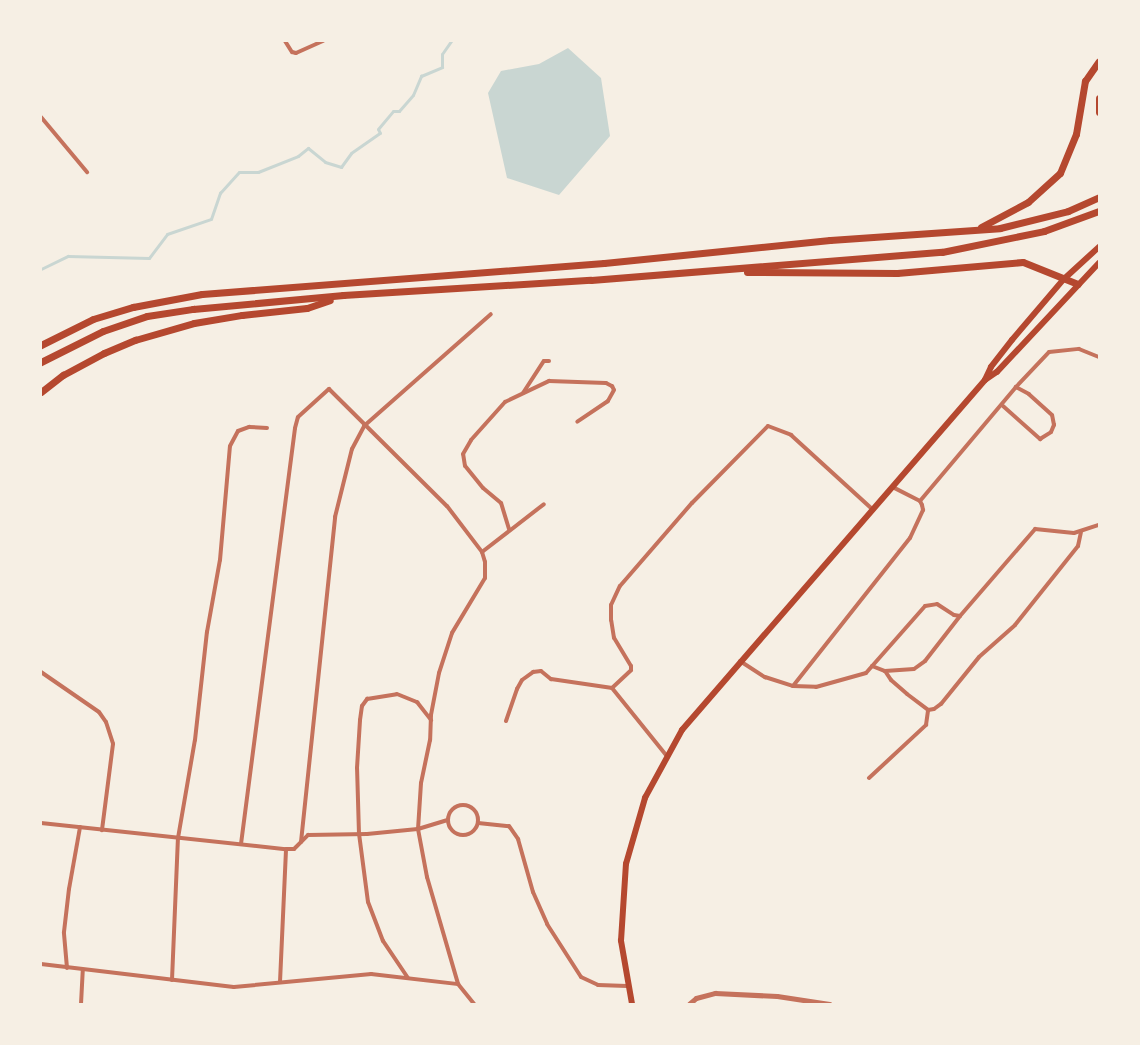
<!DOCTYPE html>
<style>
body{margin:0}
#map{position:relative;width:1140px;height:1045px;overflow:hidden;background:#f6efe4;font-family:Mulish,sans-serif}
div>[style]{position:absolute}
.water>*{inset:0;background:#c9d6d2}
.stream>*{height:3px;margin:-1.5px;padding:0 1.5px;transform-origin:1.5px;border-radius:1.5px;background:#c9d6d2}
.minor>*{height:4px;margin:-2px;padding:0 2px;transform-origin:2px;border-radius:2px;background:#c5725c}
.minor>.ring{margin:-2px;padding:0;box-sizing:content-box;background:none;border:4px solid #c5725c;border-radius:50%}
.tertiary>*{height:5px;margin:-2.5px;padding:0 2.5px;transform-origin:2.5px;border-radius:2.5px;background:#c5725c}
.secondary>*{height:5.5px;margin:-2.75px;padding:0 2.75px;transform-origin:2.75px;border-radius:2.75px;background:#b5482f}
.motorway>*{height:7px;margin:-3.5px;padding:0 3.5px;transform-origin:3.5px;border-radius:3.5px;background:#b5482f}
span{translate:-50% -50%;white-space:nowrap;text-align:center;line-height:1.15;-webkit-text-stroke:3px #f6efe4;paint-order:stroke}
.frame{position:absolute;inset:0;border:42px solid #f6efe4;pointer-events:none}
</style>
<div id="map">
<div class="water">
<i style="clip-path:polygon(568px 48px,601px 78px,610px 136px,559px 195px,507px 178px,488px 93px,501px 71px,539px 64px)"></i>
</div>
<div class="stream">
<i style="left:41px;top:269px;width:30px;rotate:-26deg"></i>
<i style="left:68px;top:256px;width:81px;rotate:1.4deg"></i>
<i style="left:149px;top:258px;width:30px;rotate:-53deg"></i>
<i style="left:167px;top:234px;width:46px;rotate:-18.8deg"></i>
<i style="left:211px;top:219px;width:28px;rotate:-71deg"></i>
<i style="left:220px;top:193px;width:28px;rotate:-48deg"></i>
<i style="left:239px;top:172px;width:19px"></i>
<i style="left:258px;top:172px;width:43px;rotate:-21.8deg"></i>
<i style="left:298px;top:156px;width:13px;rotate:-39deg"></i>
<i style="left:308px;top:148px;width:22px;rotate:39deg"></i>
<i style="left:325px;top:162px;width:17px;rotate:17deg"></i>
<i style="left:341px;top:167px;width:17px;rotate:-54deg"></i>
<i style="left:351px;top:153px;width:35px;rotate:-35deg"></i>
<i style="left:380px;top:133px;width:4px;rotate:-117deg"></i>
<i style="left:378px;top:129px;width:23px;rotate:-50deg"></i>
<i style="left:393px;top:111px;width:6px"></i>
<i style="left:399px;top:111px;width:21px;rotate:-49deg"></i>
<i style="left:413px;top:95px;width:21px;rotate:-67deg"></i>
<i style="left:421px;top:76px;width:23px;rotate:-23deg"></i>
<i style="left:442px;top:67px;width:13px;rotate:-90deg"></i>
<i style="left:442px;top:54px;width:16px;rotate:-55deg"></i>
</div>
<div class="minor">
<i style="left:285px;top:41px;width:13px;rotate:58deg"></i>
<i style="left:292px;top:52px;width:4px;rotate:14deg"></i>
<i style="left:296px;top:53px;width:30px;rotate:-24deg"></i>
<i style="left:41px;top:117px;width:72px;rotate:50.1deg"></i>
<i style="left:523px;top:393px;width:38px;rotate:-57deg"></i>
<i style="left:544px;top:361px;width:5px"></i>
<i style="left:1003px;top:406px;width:50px;rotate:41.7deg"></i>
<i style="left:1040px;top:439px;width:13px;rotate:-32deg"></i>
<i style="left:1051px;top:432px;width:8px;rotate:-67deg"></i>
<i style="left:1054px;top:425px;width:10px;rotate:-101deg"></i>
<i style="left:1052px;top:415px;width:31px;rotate:-138deg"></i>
<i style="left:1029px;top:394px;width:15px;rotate:-152deg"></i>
<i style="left:920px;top:501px;width:149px;rotate:-49.9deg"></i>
<i style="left:1016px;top:387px;width:48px;rotate:-46.7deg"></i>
<i style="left:1049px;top:352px;width:30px;rotate:-6deg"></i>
<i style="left:1079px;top:349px;width:22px;rotate:22deg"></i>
<i style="left:509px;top:529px;width:27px;rotate:-107deg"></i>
<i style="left:501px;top:503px;width:23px;rotate:-140deg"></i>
<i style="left:483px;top:488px;width:28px;rotate:-129deg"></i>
<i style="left:465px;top:466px;width:12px;rotate:-99deg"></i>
<i style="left:463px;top:454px;width:16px;rotate:-60deg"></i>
<i style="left:471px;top:440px;width:51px;rotate:-48.2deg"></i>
<i style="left:505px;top:402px;width:49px;rotate:-25.5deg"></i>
<i style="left:549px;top:381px;width:57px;rotate:2deg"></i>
<i style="left:606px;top:383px;width:7px;rotate:27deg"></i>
<i style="left:612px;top:386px;width:4px;rotate:63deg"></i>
<i style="left:614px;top:390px;width:13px;rotate:119deg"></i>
<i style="left:608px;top:401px;width:37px;rotate:146deg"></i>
<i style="left:482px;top:552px;width:78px;rotate:-37.7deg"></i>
<i style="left:740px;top:661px;width:30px;rotate:33deg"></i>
<i style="left:765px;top:677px;width:29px;rotate:18deg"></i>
<i style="left:793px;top:686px;width:23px;rotate:2deg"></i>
<i style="left:816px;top:687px;width:52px;rotate:-15.6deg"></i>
<i style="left:866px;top:673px;width:89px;rotate:-48.6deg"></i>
<i style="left:925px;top:606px;width:12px;rotate:-9deg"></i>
<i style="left:937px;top:604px;width:20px;rotate:33deg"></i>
<i style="left:954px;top:615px;width:6px;rotate:9deg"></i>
<i style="left:960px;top:616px;width:115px;rotate:-49.2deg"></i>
<i style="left:1035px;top:529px;width:39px;rotate:6deg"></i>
<i style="left:1074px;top:533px;width:26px;rotate:-18deg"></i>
<i style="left:872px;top:666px;width:14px;rotate:21deg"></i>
<i style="left:885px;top:671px;width:29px;rotate:-4deg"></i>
<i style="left:914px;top:669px;width:14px;rotate:-36deg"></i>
<i style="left:925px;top:661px;width:57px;rotate:-52.1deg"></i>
<i style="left:885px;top:671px;width:11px;rotate:56deg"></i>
<i style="left:891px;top:680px;width:21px;rotate:41deg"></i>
<i style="left:907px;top:694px;width:26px;rotate:37deg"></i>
<i style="left:928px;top:710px;width:6px;rotate:-9deg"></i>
<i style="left:934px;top:709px;width:9px;rotate:-36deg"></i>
<i style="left:941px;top:704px;width:60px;rotate:-51deg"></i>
<i style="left:979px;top:657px;width:48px;rotate:-41.6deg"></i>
<i style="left:1015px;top:625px;width:101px;rotate:-51.4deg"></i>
<i style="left:1078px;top:546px;width:14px;rotate:-78deg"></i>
<i style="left:41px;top:672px;width:70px;rotate:34.6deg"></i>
<i style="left:99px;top:712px;width:12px;rotate:55deg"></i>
<i style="left:106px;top:722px;width:23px;rotate:72deg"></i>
<i style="left:113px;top:744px;width:87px;rotate:97.3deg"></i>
<i style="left:793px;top:686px;width:189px;rotate:-51.7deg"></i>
<i style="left:910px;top:538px;width:31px;rotate:-65deg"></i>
<i style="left:923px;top:510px;width:5px;rotate:-101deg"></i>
<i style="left:922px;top:505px;width:4px;rotate:-117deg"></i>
<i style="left:920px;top:501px;width:30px;rotate:-153deg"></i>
<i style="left:506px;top:721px;width:34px;rotate:-71deg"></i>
<i style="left:517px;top:689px;width:10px;rotate:-61deg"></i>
<i style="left:522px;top:680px;width:14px;rotate:-36deg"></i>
<i style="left:533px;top:672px;width:8px;rotate:-7deg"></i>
<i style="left:541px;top:671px;width:13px;rotate:39deg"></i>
<i style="left:551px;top:679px;width:62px;rotate:8.4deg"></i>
<i style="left:666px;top:755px;width:86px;rotate:-128.9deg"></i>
<i style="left:612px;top:688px;width:26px;rotate:-43deg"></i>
<i style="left:631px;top:670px;width:4px;rotate:-90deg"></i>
<i style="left:631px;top:666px;width:33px;rotate:-121deg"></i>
<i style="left:614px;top:638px;width:18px;rotate:-99deg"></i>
<i style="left:611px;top:620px;width:15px;rotate:-90deg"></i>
<i style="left:611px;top:605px;width:21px;rotate:-65deg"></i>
<i style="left:620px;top:586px;width:110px;rotate:-49.1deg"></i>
<i style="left:692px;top:503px;width:108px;rotate:-45.4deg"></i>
<i style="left:768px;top:426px;width:25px;rotate:21deg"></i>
<i style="left:791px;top:435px;width:111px;rotate:42.4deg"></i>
<i style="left:869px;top:778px;width:78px;rotate:-42.9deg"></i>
<i style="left:926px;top:725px;width:15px;rotate:-82deg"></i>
<i class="ring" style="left:448px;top:805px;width:26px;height:26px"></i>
<i style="left:41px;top:823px;width:246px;rotate:6.1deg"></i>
<i style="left:286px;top:849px;width:8px"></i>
<i style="left:294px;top:849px;width:20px;rotate:-45deg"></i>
<i style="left:308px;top:835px;width:59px;rotate:-1deg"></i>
<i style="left:367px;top:834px;width:51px;rotate:-5.6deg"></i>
<i style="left:418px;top:829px;width:30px;rotate:-17deg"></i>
<i style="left:478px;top:823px;width:31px;rotate:6deg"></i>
<i style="left:509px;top:826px;width:16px;rotate:55deg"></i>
<i style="left:518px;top:839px;width:55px;rotate:74.2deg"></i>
<i style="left:533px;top:892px;width:35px;rotate:66deg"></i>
<i style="left:547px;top:924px;width:63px;rotate:57.3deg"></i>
<i style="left:581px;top:977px;width:19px;rotate:25deg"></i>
<i style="left:598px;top:985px;width:29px;rotate:2deg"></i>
<i style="left:301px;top:842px;width:327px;rotate:-84deg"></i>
<i style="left:335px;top:517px;width:70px;rotate:-76deg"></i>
<i style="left:352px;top:449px;width:26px;rotate:-62deg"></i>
<i style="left:364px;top:426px;width:169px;rotate:-41.4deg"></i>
<i style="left:241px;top:844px;width:419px;rotate:-82.6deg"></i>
<i style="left:295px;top:428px;width:11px;rotate:-75deg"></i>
<i style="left:298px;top:417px;width:42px;rotate:-42.1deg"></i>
<i style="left:329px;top:389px;width:166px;rotate:44.8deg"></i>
<i style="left:447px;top:506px;width:58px;rotate:52.7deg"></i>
<i style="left:482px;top:552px;width:10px;rotate:73deg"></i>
<i style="left:485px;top:562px;width:16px;rotate:90deg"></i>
<i style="left:485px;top:578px;width:64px;rotate:121deg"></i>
<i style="left:452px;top:633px;width:42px;rotate:108deg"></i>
<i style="left:439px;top:673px;width:43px;rotate:100.8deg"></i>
<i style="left:431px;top:715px;width:25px;rotate:92deg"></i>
<i style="left:430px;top:740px;width:44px;rotate:101.8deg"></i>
<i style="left:421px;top:783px;width:46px;rotate:93.7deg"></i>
<i style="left:418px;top:829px;width:49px;rotate:79.4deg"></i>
<i style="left:427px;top:877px;width:111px;rotate:73.8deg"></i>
<i style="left:458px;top:984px;width:26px;rotate:51deg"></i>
<i style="left:41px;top:964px;width:194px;rotate:6.8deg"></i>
<i style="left:234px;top:987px;width:138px;rotate:-5.4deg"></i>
<i style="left:371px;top:974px;width:88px;rotate:6.6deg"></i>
<i style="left:67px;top:968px;width:36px;rotate:-95deg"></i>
<i style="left:64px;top:932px;width:43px;rotate:-83.4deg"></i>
<i style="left:69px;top:889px;width:63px;rotate:-79.9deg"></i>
<i style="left:408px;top:978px;width:45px;rotate:-124deg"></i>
<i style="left:383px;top:941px;width:42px;rotate:-111deg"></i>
<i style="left:368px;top:902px;width:69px;rotate:-97.5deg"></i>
<i style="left:359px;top:834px;width:66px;rotate:-91.7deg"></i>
<i style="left:357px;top:768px;width:48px;rotate:-86.4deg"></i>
<i style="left:360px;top:720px;width:14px;rotate:-82deg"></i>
<i style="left:362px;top:706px;width:9px;rotate:-54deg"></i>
<i style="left:367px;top:699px;width:30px;rotate:-9deg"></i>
<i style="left:397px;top:694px;width:22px;rotate:22deg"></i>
<i style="left:417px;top:702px;width:23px;rotate:52deg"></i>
<i style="left:172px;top:980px;width:142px;rotate:-87.6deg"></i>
<i style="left:178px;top:838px;width:99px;rotate:-80.2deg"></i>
<i style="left:195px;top:740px;width:109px;rotate:-83.7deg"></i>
<i style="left:207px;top:632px;width:73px;rotate:-79.8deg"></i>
<i style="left:220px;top:560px;width:114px;rotate:-85deg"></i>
<i style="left:230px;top:446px;width:17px;rotate:-62deg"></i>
<i style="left:238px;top:431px;width:12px;rotate:-20deg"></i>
<i style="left:249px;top:427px;width:18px;rotate:3deg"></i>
<i style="left:280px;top:982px;width:133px;rotate:-87.4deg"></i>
<i style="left:81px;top:1004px;width:34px;rotate:-87deg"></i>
</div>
<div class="tertiary">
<i style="left:689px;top:1004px;width:9px;rotate:-41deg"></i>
<i style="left:696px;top:998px;width:20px;rotate:-15deg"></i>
<i style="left:715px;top:993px;width:62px;rotate:2.8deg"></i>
<i style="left:777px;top:996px;width:53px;rotate:8.7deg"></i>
</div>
<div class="secondary">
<i style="left:985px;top:380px;width:14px;rotate:-65deg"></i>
<i style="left:991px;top:367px;width:34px;rotate:-52deg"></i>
<i style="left:1012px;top:340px;width:80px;rotate:-49.6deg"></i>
<i style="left:1064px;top:279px;width:47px;rotate:-42.4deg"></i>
<i style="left:632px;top:1004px;width:64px;rotate:-99.9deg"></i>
<i style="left:621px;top:941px;width:77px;rotate:-86.3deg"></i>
<i style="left:626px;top:864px;width:69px;rotate:-73.9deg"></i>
<i style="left:645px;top:798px;width:77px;rotate:-61.4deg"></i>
<i style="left:682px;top:730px;width:463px;rotate:-49.1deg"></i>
<i style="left:985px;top:380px;width:14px;rotate:-34deg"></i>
<i style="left:997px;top:372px;width:149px;rotate:-46.9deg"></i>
</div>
<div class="motorway">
<i style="left:1099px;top:98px;width:14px;rotate:90deg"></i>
<i style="left:981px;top:227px;width:53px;rotate:-28deg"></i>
<i style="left:1028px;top:202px;width:43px;rotate:-42.2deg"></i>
<i style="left:1060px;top:173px;width:42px;rotate:-67.7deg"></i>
<i style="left:1076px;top:134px;width:54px;rotate:-80.4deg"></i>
<i style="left:1085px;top:81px;width:24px;rotate:-55deg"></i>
<i style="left:747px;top:272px;width:150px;rotate:0.4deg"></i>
<i style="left:897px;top:273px;width:126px;rotate:-5deg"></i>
<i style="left:1023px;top:262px;width:59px;rotate:21.8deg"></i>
<i style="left:41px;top:345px;width:58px;rotate:-26.6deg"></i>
<i style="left:93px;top:319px;width:42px;rotate:-16.7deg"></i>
<i style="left:133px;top:307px;width:70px;rotate:-10.7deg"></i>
<i style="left:202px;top:294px;width:403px;rotate:-4.4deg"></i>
<i style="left:604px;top:263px;width:227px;rotate:-5.8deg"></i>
<i style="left:830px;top:240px;width:170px;rotate:-4deg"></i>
<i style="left:1000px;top:228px;width:70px;rotate:-14deg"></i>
<i style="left:1068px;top:211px;width:34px;rotate:-24deg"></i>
<i style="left:41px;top:362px;width:69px;rotate:-26.6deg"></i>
<i style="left:103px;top:331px;width:46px;rotate:-18.8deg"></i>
<i style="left:147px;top:316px;width:47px;rotate:-8.7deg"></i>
<i style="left:193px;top:309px;width:151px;rotate:-5.3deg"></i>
<i style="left:343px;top:295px;width:248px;rotate:-3.5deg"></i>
<i style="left:591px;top:280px;width:352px;rotate:-4.6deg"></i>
<i style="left:942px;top:252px;width:104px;rotate:-11.6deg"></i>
<i style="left:1044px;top:231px;width:59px;rotate:-20deg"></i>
<i style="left:41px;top:392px;width:28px;rotate:-38deg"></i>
<i style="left:63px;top:375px;width:47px;rotate:-28.2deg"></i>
<i style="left:104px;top:353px;width:34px;rotate:-23deg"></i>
<i style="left:135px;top:340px;width:61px;rotate:-16.1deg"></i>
<i style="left:194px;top:323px;width:49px;rotate:-9.5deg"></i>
<i style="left:242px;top:315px;width:65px;rotate:-6.1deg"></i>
<i style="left:307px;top:308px;width:24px;rotate:-19deg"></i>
</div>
<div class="frame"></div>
</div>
